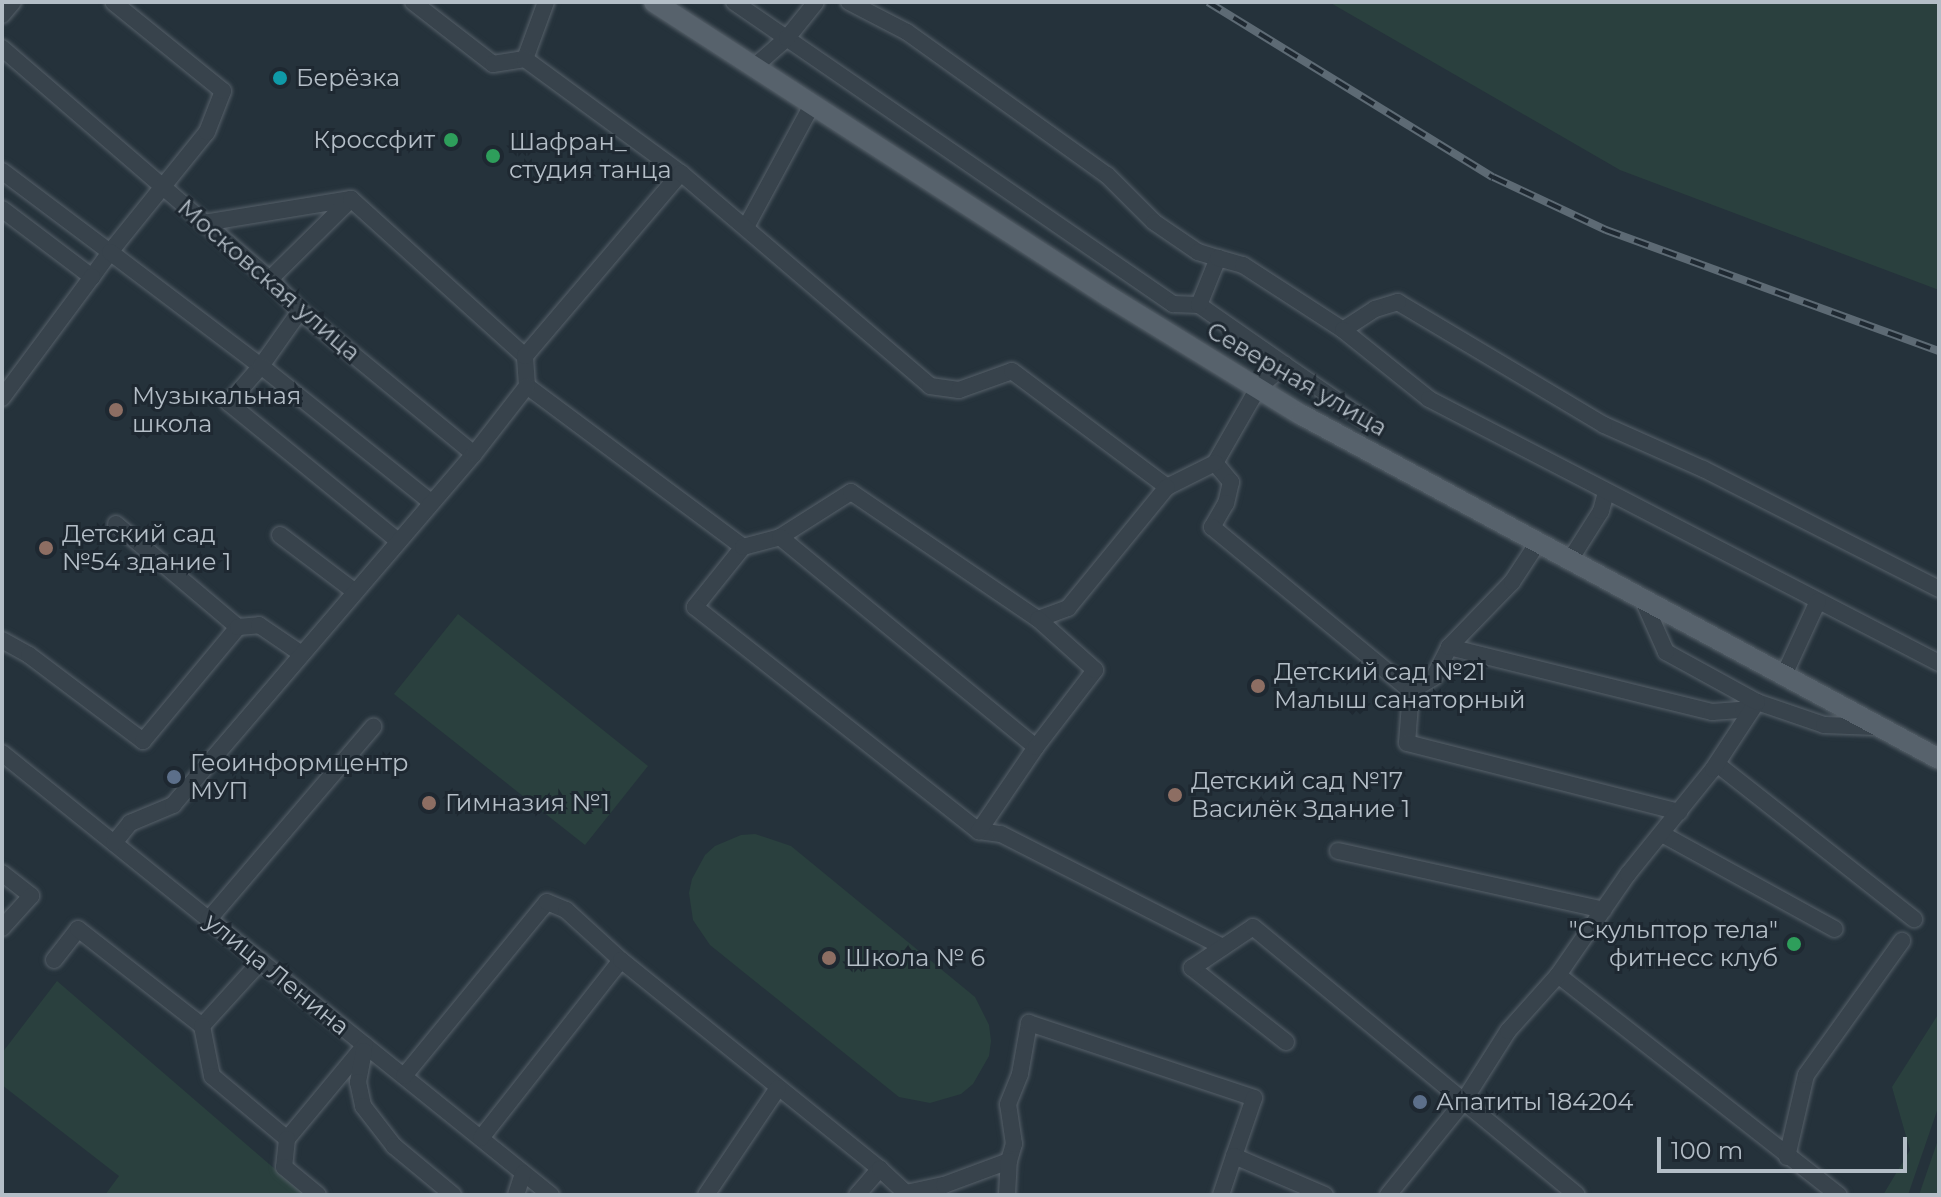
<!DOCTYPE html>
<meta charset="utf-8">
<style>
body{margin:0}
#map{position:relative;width:1941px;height:1197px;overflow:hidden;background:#25323b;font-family:Montserrat,sans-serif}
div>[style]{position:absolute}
.green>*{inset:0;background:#2a403e}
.roads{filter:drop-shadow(0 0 2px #57616a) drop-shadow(0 0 2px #57616a)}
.minor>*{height:16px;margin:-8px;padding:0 8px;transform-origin:8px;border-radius:8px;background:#38434c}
.major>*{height:20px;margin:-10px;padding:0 10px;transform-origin:10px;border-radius:10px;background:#57626c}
.rail>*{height:8px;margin-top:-4px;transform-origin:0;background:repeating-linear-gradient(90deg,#1e2831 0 15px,#5d6a74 0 30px);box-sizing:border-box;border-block:2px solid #5d6a74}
.dots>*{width:22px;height:22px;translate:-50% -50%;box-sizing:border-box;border:4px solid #1e2831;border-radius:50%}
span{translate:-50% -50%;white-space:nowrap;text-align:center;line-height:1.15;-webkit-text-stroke:6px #1e2831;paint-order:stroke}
.poi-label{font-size:24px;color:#b4bec7}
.left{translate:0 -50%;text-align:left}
.right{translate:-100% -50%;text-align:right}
.street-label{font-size:24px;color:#b4bec7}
.frame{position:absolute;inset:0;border:4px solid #b4bec7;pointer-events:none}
.scale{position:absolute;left:1657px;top:1137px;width:250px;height:36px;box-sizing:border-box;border:4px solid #b4bec7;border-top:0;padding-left:10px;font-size:24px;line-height:28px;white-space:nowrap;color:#b4bec7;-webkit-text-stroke:6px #1e2831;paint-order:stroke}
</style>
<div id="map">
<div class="green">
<i style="clip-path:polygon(1329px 2px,1939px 2px,1939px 290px,1620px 170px)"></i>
<i style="clip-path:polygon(458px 614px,648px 766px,585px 845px,394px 694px)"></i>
<i style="clip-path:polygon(755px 834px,791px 846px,975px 997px,989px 1025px,991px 1041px,989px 1056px,973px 1084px,961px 1094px,930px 1103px,899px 1097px,710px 945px,693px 920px,689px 893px,692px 879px,705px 855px,715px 846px,741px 835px)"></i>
<i style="clip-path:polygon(57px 981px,305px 1195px,105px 1195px,119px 1176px,2px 1085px,2px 1053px)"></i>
<i style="clip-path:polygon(1939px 1013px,1939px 1105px,1908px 1195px,1883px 1195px,1910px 1150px,1892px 1087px)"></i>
<i style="clip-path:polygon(1939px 1137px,1939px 1195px,1919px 1195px)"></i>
</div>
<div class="roads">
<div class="minor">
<i style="left:413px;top:2px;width:101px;rotate:37.8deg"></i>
<i style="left:493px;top:64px;width:32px;rotate:-9deg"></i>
<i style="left:525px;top:59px;width:61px;rotate:-69.8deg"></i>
<i style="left:734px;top:2px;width:533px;rotate:34.53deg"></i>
<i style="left:1173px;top:304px;width:26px;rotate:2deg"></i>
<i style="left:1199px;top:305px;width:105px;rotate:34.9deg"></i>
<i style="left:1285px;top:365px;width:35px;rotate:140deg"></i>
<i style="left:1258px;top:388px;width:86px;rotate:119.8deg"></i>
<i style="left:1215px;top:463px;width:25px;rotate:50deg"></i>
<i style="left:1231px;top:482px;width:22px;rotate:103deg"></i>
<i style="left:1226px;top:503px;width:28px;rotate:120deg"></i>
<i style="left:1212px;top:527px;width:258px;rotate:39.5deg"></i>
<i style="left:1411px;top:691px;width:52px;rotate:94.4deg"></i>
<i style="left:1407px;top:743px;width:281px;rotate:14.2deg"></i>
<i style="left:849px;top:2px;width:65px;rotate:27.3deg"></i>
<i style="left:907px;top:32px;width:246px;rotate:35.6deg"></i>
<i style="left:1107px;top:175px;width:66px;rotate:45deg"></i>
<i style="left:1154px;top:222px;width:53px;rotate:34.3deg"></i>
<i style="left:1198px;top:252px;width:21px;rotate:17deg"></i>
<i style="left:2px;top:15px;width:17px;rotate:-50deg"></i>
<i style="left:2px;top:48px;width:354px;rotate:40.8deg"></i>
<i style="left:270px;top:279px;width:44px;rotate:46.8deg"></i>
<i style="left:300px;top:311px;width:225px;rotate:39.4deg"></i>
<i style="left:525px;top:59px;width:193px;rotate:36.2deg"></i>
<i style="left:754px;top:67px;width:44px;rotate:-41.3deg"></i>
<i style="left:787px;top:38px;width:46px;rotate:-51.1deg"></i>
<i style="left:2px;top:171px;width:135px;rotate:36.9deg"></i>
<i style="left:110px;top:252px;width:154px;rotate:-51.1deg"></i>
<i style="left:207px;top:132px;width:44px;rotate:-68.7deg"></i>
<i style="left:223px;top:91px;width:141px;rotate:-141deg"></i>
<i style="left:2px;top:209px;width:113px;rotate:37.1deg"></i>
<i style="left:92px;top:277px;width:31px;rotate:-54deg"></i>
<i style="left:110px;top:252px;width:189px;rotate:37.1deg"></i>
<i style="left:261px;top:366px;width:49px;rotate:130.9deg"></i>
<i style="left:229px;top:403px;width:218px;rotate:39.2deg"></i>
<i style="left:204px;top:223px;width:149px;rotate:-9.3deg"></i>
<i style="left:746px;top:227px;width:139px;rotate:-61.6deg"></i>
<i style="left:270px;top:279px;width:114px;rotate:-44.6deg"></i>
<i style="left:351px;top:199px;width:234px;rotate:42.1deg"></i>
<i style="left:1199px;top:305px;width:51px;rotate:-68deg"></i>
<i style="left:1218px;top:258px;width:26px;rotate:16deg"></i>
<i style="left:1243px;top:265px;width:119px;rotate:33deg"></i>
<i style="left:300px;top:311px;width:67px;rotate:125.3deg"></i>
<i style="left:261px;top:366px;width:218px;rotate:38.7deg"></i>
<i style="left:1285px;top:365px;width:99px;rotate:34.3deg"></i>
<i style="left:527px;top:386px;width:269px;rotate:36.7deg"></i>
<i style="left:743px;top:547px;width:77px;rotate:128.7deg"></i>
<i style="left:695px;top:607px;width:362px;rotate:38.3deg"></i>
<i style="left:979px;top:831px;width:22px;rotate:8deg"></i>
<i style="left:1001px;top:834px;width:249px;rotate:27deg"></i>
<i style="left:527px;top:386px;width:30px;rotate:-94deg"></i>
<i style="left:525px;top:356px;width:240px;rotate:-49.6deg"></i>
<i style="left:681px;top:173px;width:328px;rotate:40.5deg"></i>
<i style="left:930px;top:386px;width:29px;rotate:8deg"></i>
<i style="left:959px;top:390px;width:56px;rotate:-19.7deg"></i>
<i style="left:1012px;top:371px;width:194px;rotate:36.8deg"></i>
<i style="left:1167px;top:487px;width:54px;rotate:-26.6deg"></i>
<i style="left:2px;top:398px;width:151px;rotate:-53.4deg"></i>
<i style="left:116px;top:524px;width:160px;rotate:40.2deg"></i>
<i style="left:280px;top:535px;width:93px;rotate:37.1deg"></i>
<i style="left:780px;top:537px;width:84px;rotate:-32.4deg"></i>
<i style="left:851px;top:492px;width:226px;rotate:34.2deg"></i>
<i style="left:1038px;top:619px;width:32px;rotate:-20deg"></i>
<i style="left:1068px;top:608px;width:156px;rotate:-50.7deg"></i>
<i style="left:743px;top:547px;width:38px;rotate:-15deg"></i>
<i style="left:780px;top:537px;width:331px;rotate:39.4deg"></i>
<i style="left:1036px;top:747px;width:102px;rotate:124.2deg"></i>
<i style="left:1570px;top:560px;width:58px;rotate:-57.7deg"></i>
<i style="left:1601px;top:511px;width:20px;rotate:-75deg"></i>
<i style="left:1939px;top:589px;width:265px;rotate:-153deg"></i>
<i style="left:1703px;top:469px;width:108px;rotate:-156deg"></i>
<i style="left:1604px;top:425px;width:240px;rotate:-149.2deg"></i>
<i style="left:1398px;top:302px;width:24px;rotate:163deg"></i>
<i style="left:1375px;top:309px;width:38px;rotate:147deg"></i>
<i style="left:1343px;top:330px;width:110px;rotate:38.7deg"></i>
<i style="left:1429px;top:399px;width:574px;rotate:27.37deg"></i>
<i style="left:2px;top:640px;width:31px;rotate:29deg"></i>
<i style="left:29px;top:655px;width:143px;rotate:37deg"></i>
<i style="left:143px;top:741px;width:148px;rotate:-50.2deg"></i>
<i style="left:238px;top:627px;width:21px;rotate:-5deg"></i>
<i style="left:259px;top:625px;width:50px;rotate:34.3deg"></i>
<i style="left:1449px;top:647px;width:271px;rotate:13.9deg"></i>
<i style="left:1712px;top:712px;width:31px;rotate:-4deg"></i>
<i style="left:1743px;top:710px;width:16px;rotate:-30deg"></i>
<i style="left:1757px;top:702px;width:71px;rotate:18.9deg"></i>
<i style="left:1824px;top:725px;width:52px;rotate:2.2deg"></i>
<i style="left:1784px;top:675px;width:81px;rotate:-65.3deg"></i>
<i style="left:1411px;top:691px;width:27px;rotate:-31deg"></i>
<i style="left:1434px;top:677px;width:34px;rotate:-63deg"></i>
<i style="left:1449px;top:647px;width:91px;rotate:-45.9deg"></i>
<i style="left:1512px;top:582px;width:45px;rotate:-56.7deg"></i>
<i style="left:1036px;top:747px;width:97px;rotate:-52.5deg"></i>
<i style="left:1095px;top:670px;width:76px;rotate:-138.2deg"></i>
<i style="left:2px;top:753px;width:705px;rotate:38.84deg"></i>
<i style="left:1717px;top:764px;width:251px;rotate:38.2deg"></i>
<i style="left:1662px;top:834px;width:197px;rotate:28.8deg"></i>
<i style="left:114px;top:843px;width:26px;rotate:-51deg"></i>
<i style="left:130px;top:823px;width:47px;rotate:-22.7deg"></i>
<i style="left:173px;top:805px;width:462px;rotate:-49.4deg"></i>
<i style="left:474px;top:454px;width:86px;rotate:-52.1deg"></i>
<i style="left:1338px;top:851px;width:272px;rotate:12.5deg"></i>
<i style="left:2px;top:873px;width:37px;rotate:38deg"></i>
<i style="left:31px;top:896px;width:43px;rotate:132.2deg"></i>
<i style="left:209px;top:919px;width:253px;rotate:-49.5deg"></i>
<i style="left:54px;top:960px;width:39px;rotate:-52deg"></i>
<i style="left:78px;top:929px;width:157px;rotate:38deg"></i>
<i style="left:202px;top:1026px;width:88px;rotate:-47.8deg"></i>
<i style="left:1558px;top:975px;width:357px;rotate:38.1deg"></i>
<i style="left:202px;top:1026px;width:51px;rotate:78.7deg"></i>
<i style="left:212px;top:1076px;width:98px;rotate:40deg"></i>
<i style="left:287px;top:1139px;width:122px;rotate:-50.3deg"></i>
<i style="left:1286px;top:1042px;width:120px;rotate:-141.8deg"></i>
<i style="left:1192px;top:968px;width:73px;rotate:-33.9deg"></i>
<i style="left:1253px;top:927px;width:420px;rotate:39.6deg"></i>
<i style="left:364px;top:1051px;width:32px;rotate:101deg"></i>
<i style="left:358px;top:1082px;width:25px;rotate:78deg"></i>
<i style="left:363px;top:1106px;width:51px;rotate:52.2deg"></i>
<i style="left:394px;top:1146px;width:77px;rotate:39.7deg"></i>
<i style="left:404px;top:1076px;width:225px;rotate:-50.6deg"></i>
<i style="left:547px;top:902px;width:21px;rotate:23deg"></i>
<i style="left:566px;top:910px;width:74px;rotate:42.3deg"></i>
<i style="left:481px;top:1138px;width:226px;rotate:-51.8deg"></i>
<i style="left:621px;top:960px;width:333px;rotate:38.9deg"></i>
<i style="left:287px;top:1139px;width:28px;rotate:96deg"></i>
<i style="left:284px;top:1167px;width:44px;rotate:39.5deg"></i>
<i style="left:1787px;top:1157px;width:84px;rotate:-77deg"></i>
<i style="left:1806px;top:1075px;width:165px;rotate:-54.4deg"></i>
<i style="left:906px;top:1193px;width:39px;rotate:-12deg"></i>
<i style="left:944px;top:1185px;width:69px;rotate:-20.3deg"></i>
<i style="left:1009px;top:1161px;width:18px;rotate:-74deg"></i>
<i style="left:1014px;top:1144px;width:40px;rotate:-98.5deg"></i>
<i style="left:1008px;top:1104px;width:32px;rotate:-68deg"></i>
<i style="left:1020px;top:1074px;width:52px;rotate:-80deg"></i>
<i style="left:1029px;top:1023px;width:237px;rotate:18.4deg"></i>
<i style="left:1254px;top:1098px;width:61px;rotate:109deg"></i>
<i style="left:1234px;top:1156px;width:99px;rotate:23.2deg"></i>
<i style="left:516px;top:1195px;width:23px;rotate:-72deg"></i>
<i style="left:706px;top:1195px;width:129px;rotate:-56.1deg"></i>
<i style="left:857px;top:1195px;width:35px;rotate:-49deg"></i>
<i style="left:880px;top:1169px;width:38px;rotate:43deg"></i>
<i style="left:1007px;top:1195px;width:34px;rotate:-87deg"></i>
<i style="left:1221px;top:1195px;width:41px;rotate:-71.6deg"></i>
<i style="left:1388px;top:1195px;width:119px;rotate:-51.1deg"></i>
<i style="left:1463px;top:1102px;width:84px;rotate:-57.6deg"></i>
<i style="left:1508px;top:1031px;width:75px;rotate:-48.2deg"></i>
<i style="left:1558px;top:975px;width:123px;rotate:-55.3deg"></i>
<i style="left:1628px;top:874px;width:135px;rotate:-51deg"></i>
<i style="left:1713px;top:769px;width:80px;rotate:-56.7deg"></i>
<i style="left:1757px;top:702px;width:104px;rotate:-151.2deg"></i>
<i style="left:1666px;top:652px;width:59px;rotate:-114deg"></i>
</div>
<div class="major">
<i style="left:654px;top:2px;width:541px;rotate:32.93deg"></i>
<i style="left:1108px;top:296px;width:225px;rotate:31.6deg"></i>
<i style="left:1300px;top:414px;width:726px;rotate:28.36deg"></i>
</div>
</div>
<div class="rail">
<i style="left:1208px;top:2px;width:334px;rotate:31.6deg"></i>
<i style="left:1493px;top:177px;width:125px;rotate:25.1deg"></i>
<i style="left:1606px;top:230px;width:354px;rotate:20deg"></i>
</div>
<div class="dots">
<i style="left:280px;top:78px;background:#0f9aa8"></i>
<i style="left:451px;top:140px;background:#2e9e5b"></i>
<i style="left:493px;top:156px;background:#2e9e5b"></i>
<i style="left:116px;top:410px;background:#8d6e63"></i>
<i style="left:46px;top:548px;background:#8d6e63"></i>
<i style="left:1258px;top:686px;background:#8d6e63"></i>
<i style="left:174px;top:777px;background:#5c6f8a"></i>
<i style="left:1175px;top:795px;background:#8d6e63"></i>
<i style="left:429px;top:803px;background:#8d6e63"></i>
<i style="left:1794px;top:944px;background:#2e9e5b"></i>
<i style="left:829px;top:958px;background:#8d6e63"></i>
<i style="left:1420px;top:1102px;background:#5c6f8a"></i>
</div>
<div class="poi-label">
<span class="left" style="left:296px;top:78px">Берёзка</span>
<span class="right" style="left:435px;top:140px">Кроссфит</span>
<span class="left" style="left:509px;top:156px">Шафран_<br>студия танца</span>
<span class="left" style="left:132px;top:410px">Музыкальная<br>школа</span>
<span class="left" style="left:62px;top:548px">Детский сад<br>№54 здание 1</span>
<span class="left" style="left:1274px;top:686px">Детский сад №21<br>Малыш санаторный</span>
<span class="left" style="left:190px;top:777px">Геоинформцентр<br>МУП</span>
<span class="left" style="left:1191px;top:795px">Детский сад №17<br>Василёк Здание 1</span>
<span class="left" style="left:445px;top:803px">Гимназия №1</span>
<span class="right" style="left:1778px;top:944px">"Скульптор тела"<br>фитнесс клуб</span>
<span class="left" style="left:845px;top:958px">Школа № 6</span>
<span class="left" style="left:1436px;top:1102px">Апатиты 184204</span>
</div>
<div class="street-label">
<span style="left:269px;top:280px;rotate:41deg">Московская улица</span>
<span style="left:1297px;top:379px;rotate:30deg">Северная улица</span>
<span style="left:277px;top:974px;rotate:39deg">улица Ленина</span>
</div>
<div class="frame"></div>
<div class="scale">100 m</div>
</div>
